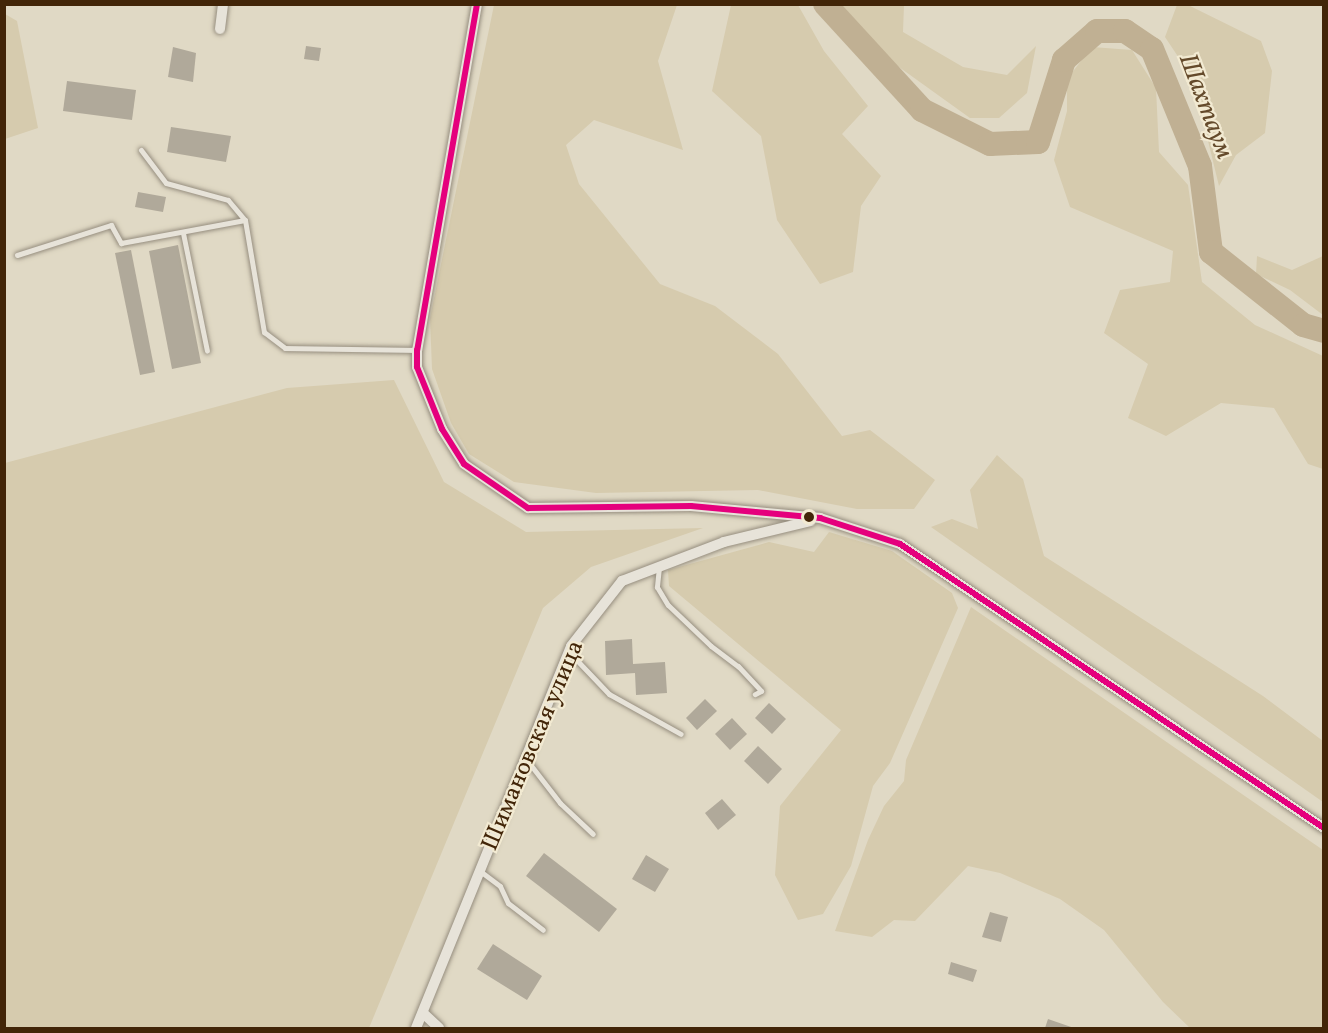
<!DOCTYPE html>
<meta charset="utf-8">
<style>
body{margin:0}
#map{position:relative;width:1328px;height:1033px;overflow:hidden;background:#e0d9c5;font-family:Vollkorn,serif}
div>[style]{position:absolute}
.green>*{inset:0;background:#d6cbae}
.river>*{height:24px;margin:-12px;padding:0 12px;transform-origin:12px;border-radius:12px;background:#c0b093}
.building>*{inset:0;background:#b0a99a}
.roads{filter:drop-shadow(0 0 2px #968e7f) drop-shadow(0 0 2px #968e7f)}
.lane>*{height:5px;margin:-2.5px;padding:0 2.5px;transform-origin:2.5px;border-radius:2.5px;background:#e7e3d9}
.street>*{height:10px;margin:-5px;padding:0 5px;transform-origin:5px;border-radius:5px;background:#e7e3d9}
.bus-1>*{height:6px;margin:-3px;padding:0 3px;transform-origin:3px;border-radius:3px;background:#e5007d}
.dots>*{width:16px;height:16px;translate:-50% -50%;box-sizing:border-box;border:3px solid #f2ead2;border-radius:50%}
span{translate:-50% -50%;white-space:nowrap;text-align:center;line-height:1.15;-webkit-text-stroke:4.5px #f2ead2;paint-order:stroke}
.street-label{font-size:24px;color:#422508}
.water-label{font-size:26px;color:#644a2b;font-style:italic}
.frame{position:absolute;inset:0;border:6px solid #422508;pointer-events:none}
</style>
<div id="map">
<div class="green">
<i style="clip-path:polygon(1186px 4px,1261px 41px,1272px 71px,1265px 133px,1236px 155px,1219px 186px,1193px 79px,1165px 37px,1177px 5px)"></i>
<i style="clip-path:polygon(494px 5px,677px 5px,658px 61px,683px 150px,594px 120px,566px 145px,579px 184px,660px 284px,715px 306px,778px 354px,842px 436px,870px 430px,935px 480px,914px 509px,857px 509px,758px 490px,596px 493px,514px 482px,469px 454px,451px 423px,432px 369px,430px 318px)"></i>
<i style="clip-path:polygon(731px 5px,798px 5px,824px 51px,868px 106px,842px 134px,881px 176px,861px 206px,853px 272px,820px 284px,777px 220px,761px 136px,712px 91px)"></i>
<i style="clip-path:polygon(842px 5px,904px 5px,903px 32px,963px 67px,1007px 75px,1036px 46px,1027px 93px,999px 118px,970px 118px,892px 62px)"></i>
<i style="clip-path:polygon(5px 14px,17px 21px,38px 128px,5px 139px)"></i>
<i style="clip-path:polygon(1092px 47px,1132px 50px,1156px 88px,1159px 152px,1188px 185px,1202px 282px,1255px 325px,1323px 356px,1323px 469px,1308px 464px,1274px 408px,1221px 403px,1166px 436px,1128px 418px,1148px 364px,1104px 333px,1120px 290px,1170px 282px,1173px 251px,1070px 207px,1054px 160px,1067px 111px,1067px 79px)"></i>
<i style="clip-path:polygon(1257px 256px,1292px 270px,1323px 256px,1323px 315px,1290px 290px,1256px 274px)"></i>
<i style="clip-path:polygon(394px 380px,444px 482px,526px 532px,703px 528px,591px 567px,543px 608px,369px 1028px,5px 1028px,5px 463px,287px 388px)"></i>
<i style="clip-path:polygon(997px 455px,1023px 479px,1044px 556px,1263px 696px,1323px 741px,1323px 802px,931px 527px,952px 519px,978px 529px,970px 490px)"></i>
<i style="clip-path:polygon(829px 532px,892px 551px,952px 593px,958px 608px,890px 763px,873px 786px,851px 866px,823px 914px,798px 920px,775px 875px,780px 806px,841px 730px,669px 586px,668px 570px,769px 542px,814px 552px)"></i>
<i style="clip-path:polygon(971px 607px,1323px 850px,1323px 1028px,1190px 1028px,1163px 1002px,1104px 930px,1060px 899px,1000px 873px,968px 866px,915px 921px,894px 920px,872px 937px,835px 931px,868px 840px,884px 806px,904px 781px,906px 760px)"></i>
</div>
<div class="river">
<i style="left:825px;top:4px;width:144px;rotate:47.5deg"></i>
<i style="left:922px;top:110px;width:76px;rotate:26.6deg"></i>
<i style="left:990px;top:144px;width:48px;rotate:-2.4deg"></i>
<i style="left:1038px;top:142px;width:86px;rotate:-72.4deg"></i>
<i style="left:1064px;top:60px;width:44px;rotate:-41.3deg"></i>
<i style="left:1097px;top:31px;width:28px"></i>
<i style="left:1125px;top:31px;width:32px;rotate:34deg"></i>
<i style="left:1152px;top:49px;width:126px;rotate:67.7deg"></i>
<i style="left:1200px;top:166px;width:87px;rotate:82.7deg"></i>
<i style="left:1211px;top:252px;width:117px;rotate:38.4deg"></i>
<i style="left:1303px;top:325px;width:22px;rotate:16deg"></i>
</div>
<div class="building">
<i style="clip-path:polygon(306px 46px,321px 48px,319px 61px,304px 59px)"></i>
<i style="clip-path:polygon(173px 47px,196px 53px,193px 82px,168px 77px)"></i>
<i style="clip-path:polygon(67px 81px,136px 90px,132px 120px,63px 111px)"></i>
<i style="clip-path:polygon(171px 127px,231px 136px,226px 162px,167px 152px)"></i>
<i style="clip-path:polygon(138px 192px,166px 197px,163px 212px,135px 207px)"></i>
<i style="clip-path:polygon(178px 245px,201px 363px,172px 369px,149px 251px)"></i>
<i style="clip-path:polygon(131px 250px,155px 372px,140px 375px,115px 253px)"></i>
<i style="clip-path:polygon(632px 639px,633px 664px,665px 662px,667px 693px,636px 695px,635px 673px,606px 675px,605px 641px)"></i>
<i style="clip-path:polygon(705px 699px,717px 711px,697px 730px,686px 718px)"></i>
<i style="clip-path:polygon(769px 703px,786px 719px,772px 734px,755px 718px)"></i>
<i style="clip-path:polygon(732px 718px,747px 734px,730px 750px,715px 734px)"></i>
<i style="clip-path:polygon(758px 746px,782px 769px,768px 784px,744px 761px)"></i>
<i style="clip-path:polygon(722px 799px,736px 815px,718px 830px,705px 813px)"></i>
<i style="clip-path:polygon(544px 853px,617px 909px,599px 932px,526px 876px)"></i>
<i style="clip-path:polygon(646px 855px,669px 869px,655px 892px,632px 879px)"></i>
<i style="clip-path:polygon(990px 912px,1008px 917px,1001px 942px,982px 937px)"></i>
<i style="clip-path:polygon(493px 944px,542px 976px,527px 1000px,477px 969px)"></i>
<i style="clip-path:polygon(951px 962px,977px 970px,973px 982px,948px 974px)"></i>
<i style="clip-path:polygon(1048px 1019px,1074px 1028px,1045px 1028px)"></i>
</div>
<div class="roads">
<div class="lane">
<i style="left:141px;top:150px;width:41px;rotate:52.9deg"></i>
<i style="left:166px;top:183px;width:64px;rotate:15.3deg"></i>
<i style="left:228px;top:200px;width:26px;rotate:50deg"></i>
<i style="left:245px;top:220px;width:114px;rotate:80.4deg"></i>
<i style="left:264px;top:332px;width:26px;rotate:37deg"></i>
<i style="left:285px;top:348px;width:132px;rotate:0.9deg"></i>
<i style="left:183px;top:233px;width:120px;rotate:78.5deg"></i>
<i style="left:17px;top:255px;width:99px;rotate:-17.7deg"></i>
<i style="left:111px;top:225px;width:21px;rotate:61deg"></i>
<i style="left:121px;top:243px;width:126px;rotate:-10.5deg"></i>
<i style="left:659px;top:567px;width:20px;rotate:96deg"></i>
<i style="left:657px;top:587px;width:21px;rotate:59deg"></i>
<i style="left:668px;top:605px;width:59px;rotate:43.6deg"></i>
<i style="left:711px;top:646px;width:34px;rotate:37deg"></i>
<i style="left:738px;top:666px;width:34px;rotate:47deg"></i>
<i style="left:761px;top:691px;width:7px;rotate:153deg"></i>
<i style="left:569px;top:652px;width:58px;rotate:46.4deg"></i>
<i style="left:609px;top:694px;width:82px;rotate:29.1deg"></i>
<i style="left:526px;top:759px;width:56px;rotate:52.3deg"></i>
<i style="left:560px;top:803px;width:45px;rotate:43.2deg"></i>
<i style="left:480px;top:871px;width:25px;rotate:37deg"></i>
<i style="left:500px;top:886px;width:19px;rotate:65deg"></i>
<i style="left:508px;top:903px;width:44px;rotate:37.6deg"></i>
</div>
<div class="street">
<i style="left:477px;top:4px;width:351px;rotate:99.8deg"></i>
<i style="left:417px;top:350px;width:17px;rotate:90deg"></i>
<i style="left:417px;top:367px;width:67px;rotate:68deg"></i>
<i style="left:442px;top:429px;width:41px;rotate:57.8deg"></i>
<i style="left:464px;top:464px;width:78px;rotate:34.5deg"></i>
<i style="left:528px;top:508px;width:163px;rotate:-0.7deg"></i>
<i style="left:691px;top:506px;width:130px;rotate:5.3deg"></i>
<i style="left:820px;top:518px;width:84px;rotate:18deg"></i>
<i style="left:900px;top:544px;width:510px;rotate:33.81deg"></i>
<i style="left:220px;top:29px;width:25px;rotate:-83deg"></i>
<i style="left:423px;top:1013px;width:22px;rotate:43deg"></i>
<i style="left:416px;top:1028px;width:412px;rotate:-67.9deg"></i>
<i style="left:571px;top:646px;width:83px;rotate:-51.9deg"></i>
<i style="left:622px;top:581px;width:109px;rotate:-20.9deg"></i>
<i style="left:724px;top:542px;width:89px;rotate:-13.6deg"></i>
</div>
</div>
<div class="bus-1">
<i style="left:477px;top:4px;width:351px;rotate:99.8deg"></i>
<i style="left:417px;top:350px;width:17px;rotate:90deg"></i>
<i style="left:417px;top:367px;width:67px;rotate:68deg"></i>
<i style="left:442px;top:429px;width:41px;rotate:57.8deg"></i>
<i style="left:464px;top:464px;width:78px;rotate:34.5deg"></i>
<i style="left:528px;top:508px;width:163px;rotate:-0.7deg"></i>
<i style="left:691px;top:506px;width:130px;rotate:5.3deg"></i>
<i style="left:820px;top:518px;width:84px;rotate:18deg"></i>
<i style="left:900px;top:544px;width:510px;rotate:33.81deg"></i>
</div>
<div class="dots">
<i style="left:809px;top:517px;background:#422508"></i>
</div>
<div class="street-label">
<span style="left:534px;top:746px;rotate:-67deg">Шимановская улица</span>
</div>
<div class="water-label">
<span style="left:1205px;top:107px;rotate:69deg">Шахтаум</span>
</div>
<div class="frame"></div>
</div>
